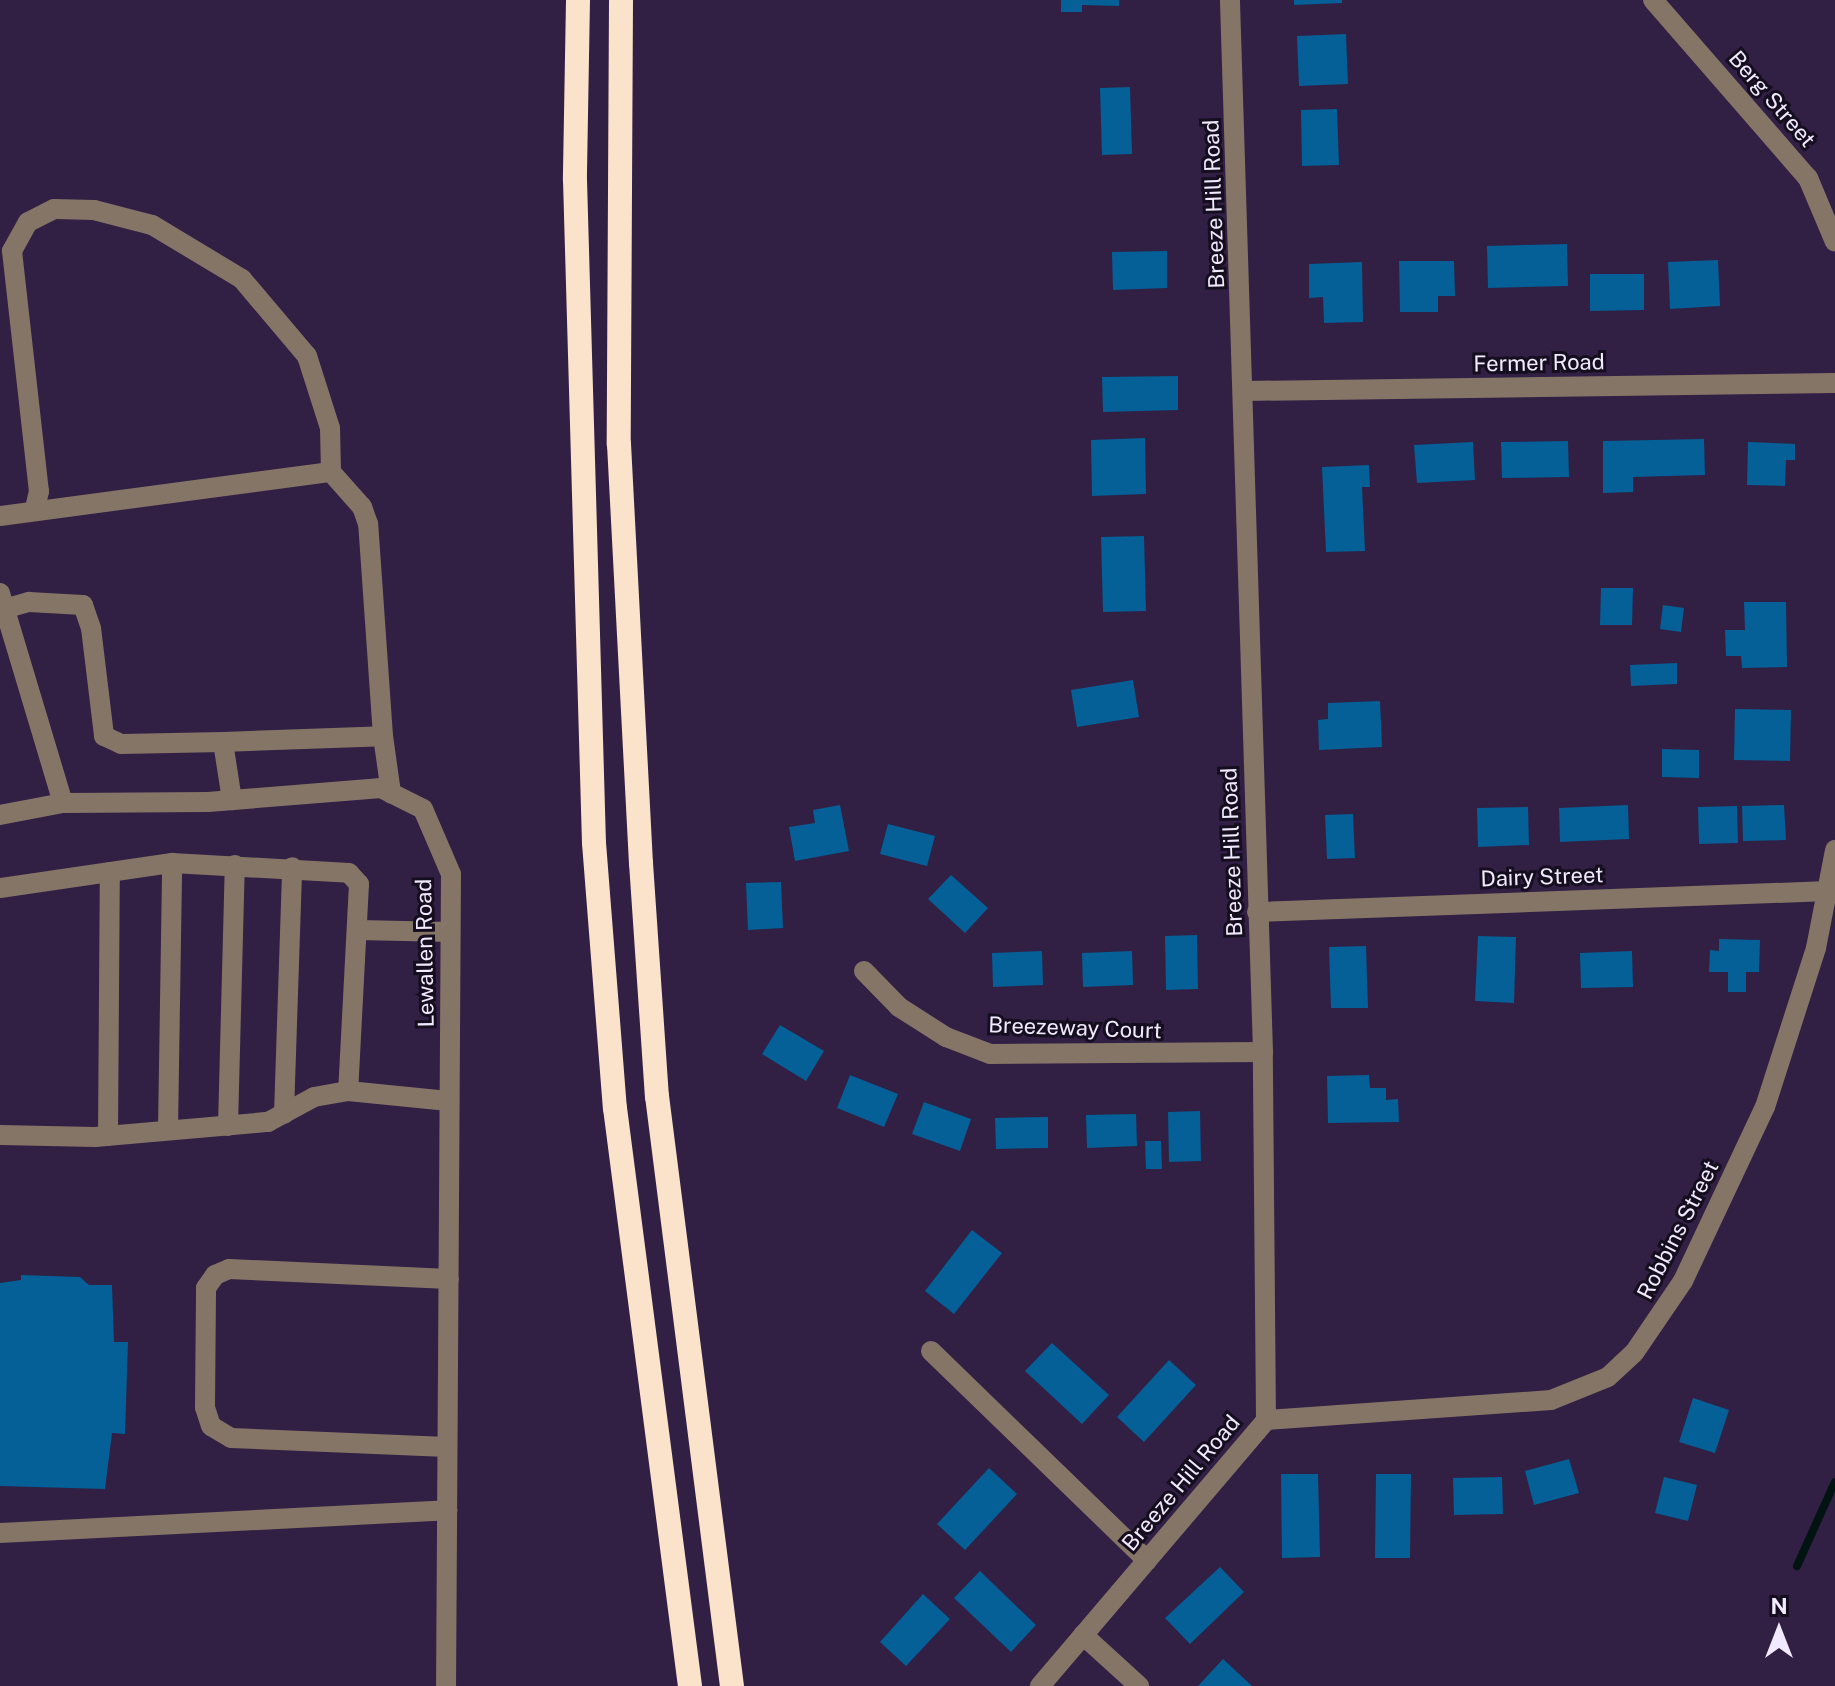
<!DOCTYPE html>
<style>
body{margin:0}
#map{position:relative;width:1835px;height:1686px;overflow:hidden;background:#311f44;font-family:"Public Sans",sans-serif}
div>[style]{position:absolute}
.stream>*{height:8px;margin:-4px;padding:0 4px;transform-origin:4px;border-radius:4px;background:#011411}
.building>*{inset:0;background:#046096}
.minor>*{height:20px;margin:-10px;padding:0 10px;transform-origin:10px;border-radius:10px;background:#857566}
.highway>*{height:24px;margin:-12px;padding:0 12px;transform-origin:12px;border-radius:12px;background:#fbe2cb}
span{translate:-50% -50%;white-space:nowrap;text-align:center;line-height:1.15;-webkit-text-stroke:6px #150e1e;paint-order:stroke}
.street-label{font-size:22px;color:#f1e9fd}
.north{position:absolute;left:1739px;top:1590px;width:80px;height:80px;-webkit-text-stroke:6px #150e1e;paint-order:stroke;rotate:0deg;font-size:22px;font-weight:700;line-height:32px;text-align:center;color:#f1e9fd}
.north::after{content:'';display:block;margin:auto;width:28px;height:36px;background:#f1e9fd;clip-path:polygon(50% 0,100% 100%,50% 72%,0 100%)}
</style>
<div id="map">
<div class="stream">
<i style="left:1797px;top:1566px;width:92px;rotate:-65.7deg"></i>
</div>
<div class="building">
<i style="clip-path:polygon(1061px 0,1119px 0,1119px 6px,1082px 5px,1082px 12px,1061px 12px)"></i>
<i style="clip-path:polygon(1294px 0,1342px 0,1342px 3px,1294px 5px)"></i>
<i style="clip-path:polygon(1346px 34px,1348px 84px,1299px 86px,1297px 36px)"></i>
<i style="clip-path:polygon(1130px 87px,1132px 154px,1102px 155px,1100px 88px)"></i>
<i style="clip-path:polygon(1337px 109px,1339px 165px,1302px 166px,1301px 110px)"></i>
<i style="clip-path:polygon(1567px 244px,1568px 286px,1488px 288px,1487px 246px)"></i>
<i style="clip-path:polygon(1167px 251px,1167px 288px,1113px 290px,1112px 252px)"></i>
<i style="clip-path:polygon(1718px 260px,1720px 306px,1670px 309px,1668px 262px)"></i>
<i style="clip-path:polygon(1399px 261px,1454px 261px,1455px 296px,1438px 296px,1438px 312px,1400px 312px)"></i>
<i style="clip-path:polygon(1362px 262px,1363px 322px,1324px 323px,1323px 297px,1309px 298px,1309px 264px)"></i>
<i style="clip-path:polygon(1590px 274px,1644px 274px,1644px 310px,1590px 311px)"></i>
<i style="clip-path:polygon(1178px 376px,1178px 410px,1103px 412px,1102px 377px)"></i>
<i style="clip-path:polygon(1145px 438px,1146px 494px,1092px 496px,1091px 440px)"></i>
<i style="clip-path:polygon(1704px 439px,1705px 475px,1633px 477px,1633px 492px,1603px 493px,1603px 441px)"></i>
<i style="clip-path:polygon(1568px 441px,1569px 477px,1502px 478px,1501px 442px)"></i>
<i style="clip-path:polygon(1473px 442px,1475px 480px,1417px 483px,1414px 445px)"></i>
<i style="clip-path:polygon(1748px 442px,1795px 444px,1795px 460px,1786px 460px,1785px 486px,1747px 485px)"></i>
<i style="clip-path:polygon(1369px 465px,1370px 487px,1362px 487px,1365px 551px,1326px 552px,1322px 467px)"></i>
<i style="clip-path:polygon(1144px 536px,1146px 611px,1103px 612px,1101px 537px)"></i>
<i style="clip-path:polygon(1601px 588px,1633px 588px,1632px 625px,1600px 625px)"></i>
<i style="clip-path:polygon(1744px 602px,1786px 602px,1787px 667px,1742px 668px,1741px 656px,1726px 656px,1725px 630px,1745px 630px)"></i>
<i style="clip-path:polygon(1663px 605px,1684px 608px,1681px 632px,1660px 629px)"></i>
<i style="clip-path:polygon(1677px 663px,1677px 684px,1631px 686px,1630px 665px)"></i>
<i style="clip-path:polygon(1133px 680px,1139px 717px,1077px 727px,1071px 690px)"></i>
<i style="clip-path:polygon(1380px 701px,1382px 747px,1319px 750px,1318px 720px,1328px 719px,1328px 703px)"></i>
<i style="clip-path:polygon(1735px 709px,1791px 710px,1790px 761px,1734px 760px)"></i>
<i style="clip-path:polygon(1662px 749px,1699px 750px,1699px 778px,1662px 777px)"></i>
<i style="clip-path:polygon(840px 805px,849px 851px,795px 861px,789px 827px,815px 823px,813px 810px)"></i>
<i style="clip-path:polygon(1628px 805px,1629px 839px,1560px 842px,1559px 808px)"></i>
<i style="clip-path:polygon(1784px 805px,1786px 840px,1743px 841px,1742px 806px)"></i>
<i style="clip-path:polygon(1737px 806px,1738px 843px,1699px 844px,1698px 807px)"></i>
<i style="clip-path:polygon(1528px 807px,1529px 845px,1478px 847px,1477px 808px)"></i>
<i style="clip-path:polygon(1353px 814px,1355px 858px,1327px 859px,1325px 815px)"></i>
<i style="clip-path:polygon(888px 824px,935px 836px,927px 866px,880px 854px)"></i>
<i style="clip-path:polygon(951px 875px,988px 908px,965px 933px,928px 899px)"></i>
<i style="clip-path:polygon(781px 882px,783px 928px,748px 930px,746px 883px)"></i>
<i style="clip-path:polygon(1197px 935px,1198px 989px,1166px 990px,1165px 936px)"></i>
<i style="clip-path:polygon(1478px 936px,1516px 937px,1514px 1003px,1475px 1001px)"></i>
<i style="clip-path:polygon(1719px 939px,1760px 940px,1759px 972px,1746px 972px,1746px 992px,1728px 992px,1728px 972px,1709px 972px,1710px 950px,1719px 951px)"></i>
<i style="clip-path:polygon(1366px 946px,1368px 1008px,1331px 1008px,1329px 947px)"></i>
<i style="clip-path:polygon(1042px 951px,1043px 985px,993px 987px,992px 953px)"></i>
<i style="clip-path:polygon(1132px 951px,1133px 985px,1083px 987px,1082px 953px)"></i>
<i style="clip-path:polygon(1632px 951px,1633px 987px,1581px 988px,1580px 953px)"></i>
<i style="clip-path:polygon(780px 1025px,824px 1051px,806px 1081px,762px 1054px)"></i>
<i style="clip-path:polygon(850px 1075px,898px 1094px,884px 1127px,837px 1108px)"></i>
<i style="clip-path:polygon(1369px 1075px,1370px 1088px,1386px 1088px,1386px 1100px,1398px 1099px,1399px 1122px,1328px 1123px,1327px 1076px)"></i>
<i style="clip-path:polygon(924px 1102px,971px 1119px,960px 1151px,912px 1134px)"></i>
<i style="clip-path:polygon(1200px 1111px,1201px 1161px,1169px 1162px,1168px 1112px)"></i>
<i style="clip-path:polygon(1136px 1114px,1137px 1146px,1087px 1148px,1086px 1115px)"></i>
<i style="clip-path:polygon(1048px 1117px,1048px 1148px,996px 1149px,995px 1118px)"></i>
<i style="clip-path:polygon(1145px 1141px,1161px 1141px,1162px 1169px,1146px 1169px)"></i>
<i style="clip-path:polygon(972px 1230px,1002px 1253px,954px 1314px,925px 1291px)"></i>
<i style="clip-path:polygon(21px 1275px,80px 1277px,89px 1285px,112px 1285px,114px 1342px,128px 1342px,125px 1434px,112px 1433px,105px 1489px,0 1486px,0 1283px,21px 1280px)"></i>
<i style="clip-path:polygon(1052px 1343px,1109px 1395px,1082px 1424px,1025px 1371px)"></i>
<i style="clip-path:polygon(1169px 1360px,1196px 1385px,1144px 1442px,1117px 1417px)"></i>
<i style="clip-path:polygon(1693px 1398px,1729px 1410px,1715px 1453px,1679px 1442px)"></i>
<i style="clip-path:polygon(1569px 1459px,1579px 1493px,1534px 1505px,1525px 1471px)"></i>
<i style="clip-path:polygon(989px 1468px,1017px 1494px,965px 1550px,937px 1524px)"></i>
<i style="clip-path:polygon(1281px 1474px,1318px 1474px,1320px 1557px,1282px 1558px)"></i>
<i style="clip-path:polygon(1376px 1474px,1411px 1474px,1410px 1558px,1375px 1558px)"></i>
<i style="clip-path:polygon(1502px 1477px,1503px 1514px,1454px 1515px,1453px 1478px)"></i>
<i style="clip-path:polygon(1664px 1477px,1697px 1485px,1688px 1521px,1655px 1513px)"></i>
<i style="clip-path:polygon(1220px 1567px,1244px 1592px,1190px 1644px,1165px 1618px)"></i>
<i style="clip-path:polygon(980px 1571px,1036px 1625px,1011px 1652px,954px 1598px)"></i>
<i style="clip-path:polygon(923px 1594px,950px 1619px,906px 1666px,880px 1642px)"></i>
<i style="clip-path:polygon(1223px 1659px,1252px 1686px,1198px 1686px)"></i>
</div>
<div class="minor">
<i style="left:1653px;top:0;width:236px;rotate:49deg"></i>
<i style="left:1808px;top:178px;width:69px;rotate:67.1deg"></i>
<i style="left:1244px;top:391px;width:591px;rotate:-0.78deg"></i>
<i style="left:0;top:516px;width:334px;rotate:-7.6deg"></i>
<i style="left:331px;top:472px;width:44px;rotate:-91.3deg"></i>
<i style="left:330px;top:428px;width:76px;rotate:-107.7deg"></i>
<i style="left:307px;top:356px;width:101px;rotate:-130.2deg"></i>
<i style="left:242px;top:279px;width:105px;rotate:-149deg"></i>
<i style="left:152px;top:225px;width:60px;rotate:-165.5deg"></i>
<i style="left:94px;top:210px;width:40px;rotate:-178.6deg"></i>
<i style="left:54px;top:209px;width:29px;rotate:153deg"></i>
<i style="left:28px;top:222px;width:33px;rotate:119deg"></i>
<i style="left:12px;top:251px;width:242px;rotate:83.6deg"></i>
<i style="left:39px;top:491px;width:17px;rotate:103deg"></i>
<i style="left:0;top:593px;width:219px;rotate:73.3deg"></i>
<i style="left:63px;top:803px;width:145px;rotate:-0.4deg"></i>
<i style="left:208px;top:802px;width:174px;rotate:-4.6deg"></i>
<i style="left:381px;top:788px;width:47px;rotate:26.6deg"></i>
<i style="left:423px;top:809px;width:71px;rotate:66.7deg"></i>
<i style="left:451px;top:874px;width:812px;rotate:90.35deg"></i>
<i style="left:4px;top:609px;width:26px;rotate:-16deg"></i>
<i style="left:29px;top:602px;width:54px;rotate:3.2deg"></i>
<i style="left:83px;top:605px;width:24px;rotate:71deg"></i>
<i style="left:91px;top:628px;width:109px;rotate:83.1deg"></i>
<i style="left:104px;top:736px;width:19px;rotate:25deg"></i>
<i style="left:121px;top:744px;width:102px;rotate:-1.1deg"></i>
<i style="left:223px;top:742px;width:59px;rotate:81.2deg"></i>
<i style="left:383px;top:736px;width:58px;rotate:82deg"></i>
<i style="left:223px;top:742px;width:160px;rotate:-2.1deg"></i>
<i style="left:383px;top:736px;width:213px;rotate:-94deg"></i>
<i style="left:368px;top:524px;width:18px;rotate:-109deg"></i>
<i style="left:362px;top:507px;width:47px;rotate:-131.5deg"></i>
<i style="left:0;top:815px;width:64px;rotate:-10.8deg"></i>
<i style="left:0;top:888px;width:174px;rotate:-8.3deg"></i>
<i style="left:172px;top:863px;width:177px;rotate:3.2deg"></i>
<i style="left:349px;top:873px;width:15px;rotate:48deg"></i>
<i style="left:359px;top:884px;width:207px;rotate:93deg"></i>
<i style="left:1257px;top:912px;width:572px;rotate:-2.1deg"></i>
<i style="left:358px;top:930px;width:92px;rotate:1.2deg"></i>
<i style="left:864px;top:971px;width:50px;rotate:45.8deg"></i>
<i style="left:899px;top:1007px;width:56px;rotate:32.6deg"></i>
<i style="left:946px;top:1037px;width:47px;rotate:21.1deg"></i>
<i style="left:990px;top:1054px;width:273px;rotate:-0.4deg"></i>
<i style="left:284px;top:1114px;width:247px;rotate:-88.1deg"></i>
<i style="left:228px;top:1126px;width:261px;rotate:-88.5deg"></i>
<i style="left:168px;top:1130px;width:267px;rotate:-89.1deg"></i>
<i style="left:0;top:1135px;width:95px;rotate:1.2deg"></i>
<i style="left:95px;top:1137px;width:174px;rotate:-5deg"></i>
<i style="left:268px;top:1122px;width:52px;rotate:-28.5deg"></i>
<i style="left:314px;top:1097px;width:35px;rotate:-10deg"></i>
<i style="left:348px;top:1091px;width:101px;rotate:5.7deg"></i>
<i style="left:108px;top:1136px;width:264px;rotate:-89.6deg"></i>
<i style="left:931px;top:1351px;width:301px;rotate:44.1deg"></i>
<i style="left:1266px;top:1420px;width:286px;rotate:-4deg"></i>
<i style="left:1551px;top:1400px;width:61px;rotate:-22deg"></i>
<i style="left:1608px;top:1377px;width:35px;rotate:-43deg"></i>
<i style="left:1634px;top:1353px;width:87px;rotate:-55.8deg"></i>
<i style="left:1683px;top:1281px;width:192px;rotate:-64.8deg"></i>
<i style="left:1765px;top:1107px;width:167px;rotate:-72.2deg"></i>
<i style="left:1816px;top:948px;width:100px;rotate:-79deg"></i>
<i style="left:447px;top:1447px;width:216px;rotate:-177.6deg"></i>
<i style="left:231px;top:1438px;width:23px;rotate:-149deg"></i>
<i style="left:211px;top:1426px;width:20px;rotate:-108deg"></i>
<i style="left:205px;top:1407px;width:119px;rotate:-89.5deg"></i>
<i style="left:206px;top:1288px;width:16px;rotate:-55deg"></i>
<i style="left:215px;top:1275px;width:15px;rotate:-23deg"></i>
<i style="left:229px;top:1269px;width:220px;rotate:2.6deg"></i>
<i style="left:0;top:1533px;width:448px;rotate:-2.9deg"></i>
<i style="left:1083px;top:1635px;width:76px;rotate:42.3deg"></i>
<i style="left:1040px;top:1686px;width:349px;rotate:-49.6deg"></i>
<i style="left:1266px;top:1420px;width:368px;rotate:-90.5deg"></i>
<i style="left:1263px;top:1052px;width:1053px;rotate:-91.8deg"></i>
</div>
<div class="highway">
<i style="left:578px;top:0;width:180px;rotate:91deg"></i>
<i style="left:575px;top:180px;width:663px;rotate:88.36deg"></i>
<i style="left:594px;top:843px;width:266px;rotate:85.5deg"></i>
<i style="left:615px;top:1108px;width:583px;rotate:82.61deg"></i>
<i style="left:621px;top:0;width:444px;rotate:90.3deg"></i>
<i style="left:619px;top:444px;width:420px;rotate:87deg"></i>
<i style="left:641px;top:863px;width:234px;rotate:86.1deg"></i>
<i style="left:657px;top:1096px;width:595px;rotate:82.76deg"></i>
</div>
<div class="street-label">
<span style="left:1772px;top:99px;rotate:49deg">Berg Street</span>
<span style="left:1214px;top:204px;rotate:-92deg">Breeze Hill Road</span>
<span style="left:1539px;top:363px;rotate:-1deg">Fermer Road</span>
<span style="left:1232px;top:852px;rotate:-92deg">Breeze Hill Road</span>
<span style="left:1542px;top:877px;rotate:-2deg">Dairy Street</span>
<span style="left:425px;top:953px;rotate:-91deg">Lewallen Road</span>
<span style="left:1075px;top:1028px;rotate:2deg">Breezeway Court</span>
<span style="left:1678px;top:1230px;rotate:-63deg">Robbins Street</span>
<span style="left:1181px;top:1483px;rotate:-50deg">Breeze Hill Road</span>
</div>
<div class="north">N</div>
</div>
